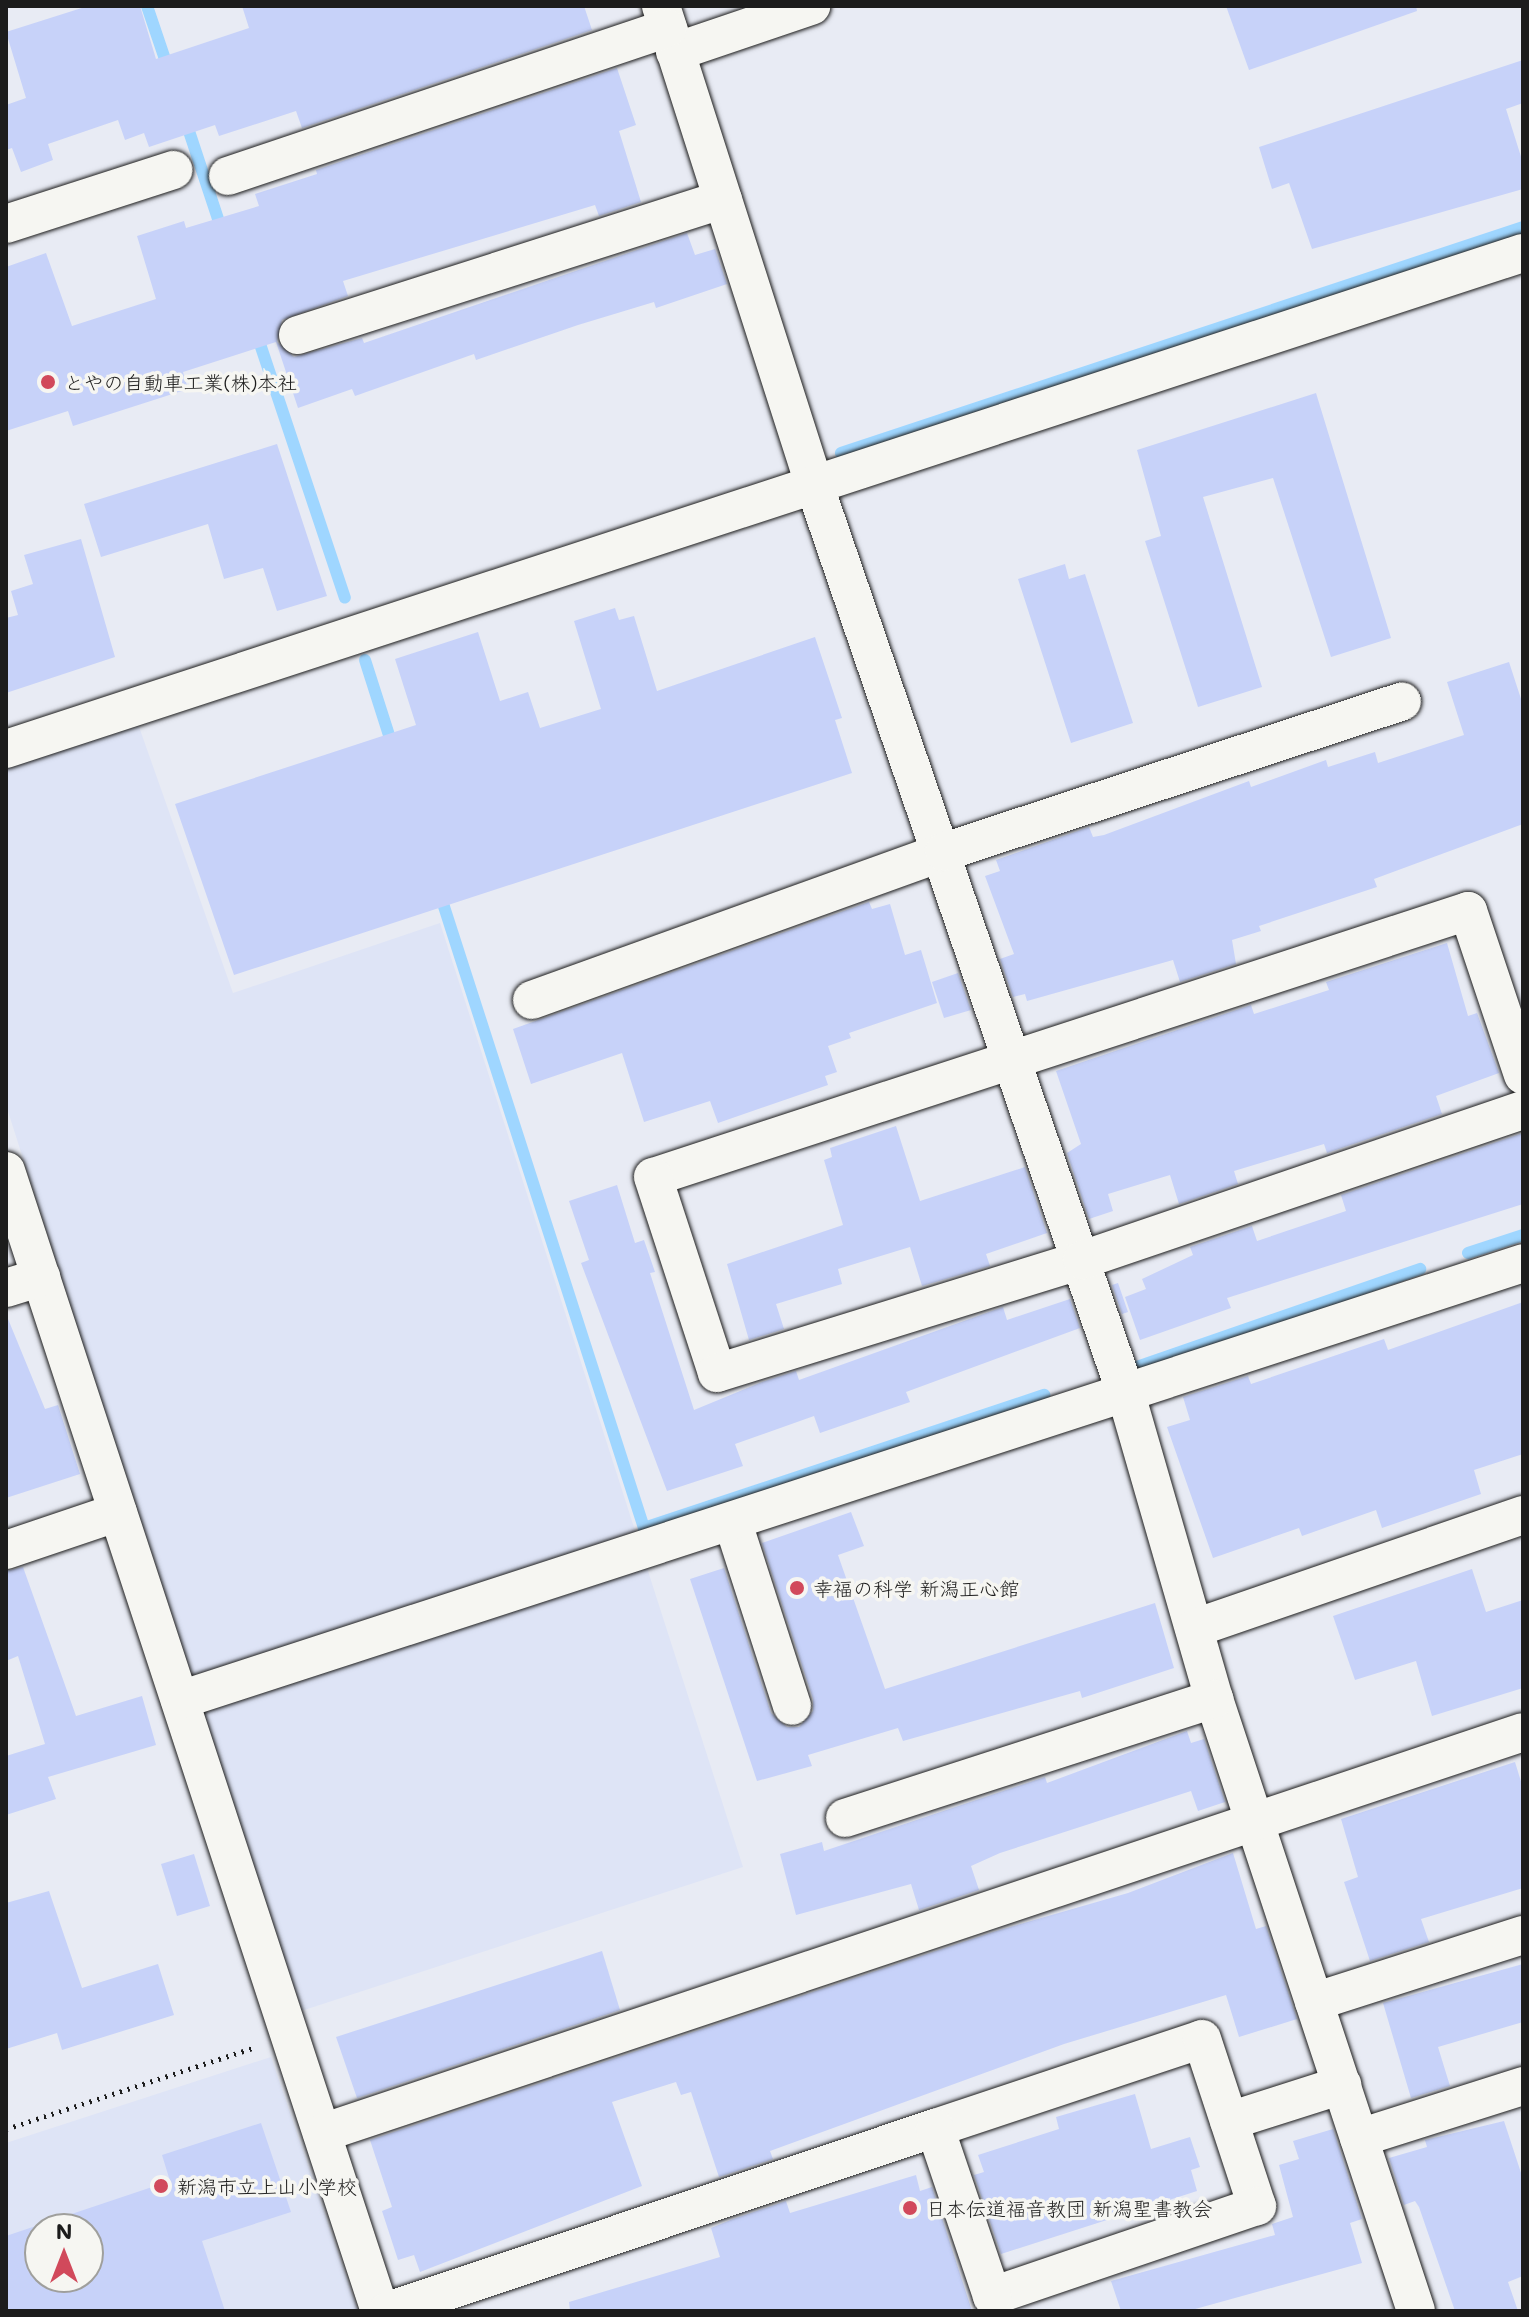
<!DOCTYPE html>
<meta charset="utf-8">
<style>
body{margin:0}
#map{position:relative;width:1529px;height:2317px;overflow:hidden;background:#e8ebf4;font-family:Mali,"Klee One",sans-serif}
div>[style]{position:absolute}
.built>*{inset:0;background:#dee4f6}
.stream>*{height:12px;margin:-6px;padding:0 6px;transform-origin:6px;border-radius:6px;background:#9fd6ff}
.building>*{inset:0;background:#c7d2f9}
.path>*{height:5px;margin-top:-2.5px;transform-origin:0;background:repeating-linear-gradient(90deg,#1c1c1c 0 2px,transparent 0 8px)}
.roads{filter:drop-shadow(0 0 2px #1c1c1c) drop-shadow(0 0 2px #1c1c1c)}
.minor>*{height:38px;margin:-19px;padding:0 19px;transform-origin:19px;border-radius:19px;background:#f6f6f2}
.dots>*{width:22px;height:22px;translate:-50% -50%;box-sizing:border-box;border:4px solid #f6f6f2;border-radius:50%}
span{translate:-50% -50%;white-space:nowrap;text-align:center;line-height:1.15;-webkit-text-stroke:7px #f6f6f2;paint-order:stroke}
.poi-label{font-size:20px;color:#1c1c1c}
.left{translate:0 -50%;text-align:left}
.frame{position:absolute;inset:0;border:8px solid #1c1c1c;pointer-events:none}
.north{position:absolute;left:24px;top:2213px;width:80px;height:80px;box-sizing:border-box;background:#f6f6f2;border:2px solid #9f9f9c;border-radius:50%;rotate:0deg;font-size:22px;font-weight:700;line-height:32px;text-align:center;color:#1c1c1c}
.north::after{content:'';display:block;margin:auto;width:28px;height:36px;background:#d1495b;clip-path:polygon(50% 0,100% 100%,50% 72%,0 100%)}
</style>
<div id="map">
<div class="built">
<i style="clip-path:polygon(137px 721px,233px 993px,440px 923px,743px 1867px,295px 2013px,6px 1105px,6px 763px)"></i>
<i style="clip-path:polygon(evenodd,271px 2057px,358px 2311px,6px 2311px,6px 2143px,271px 2057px,40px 2229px,88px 2229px,88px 2277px,40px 2277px,40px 2229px)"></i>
</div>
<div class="stream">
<i style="left:147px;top:6px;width:69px;rotate:71.3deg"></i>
<i style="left:185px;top:119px;width:118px;rotate:71.7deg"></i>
<i style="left:256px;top:332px;width:280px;rotate:71.5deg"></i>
<i style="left:841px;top:453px;width:718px;rotate:-18.33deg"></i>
<i style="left:365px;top:660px;width:92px;rotate:72.3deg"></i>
<i style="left:439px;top:891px;width:669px;rotate:72.16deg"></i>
<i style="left:644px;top:1528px;width:422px;rotate:-18.4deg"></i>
<i style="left:1468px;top:1253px;width:58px;rotate:-18.1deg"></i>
<i style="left:1134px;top:1368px;width:303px;rotate:-19.1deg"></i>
</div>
<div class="building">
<i style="clip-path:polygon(88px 6px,140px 6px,156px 59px,249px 28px,242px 6px,584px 6px,592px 30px,302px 128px,296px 111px,219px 136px,215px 125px,149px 147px,144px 133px,125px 140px,118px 120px,48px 144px,53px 160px,21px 172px,12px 148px,6px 150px,6px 105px,26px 98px,6px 32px)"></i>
<i style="clip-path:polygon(1226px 6px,1416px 6px,1417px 11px,1249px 70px)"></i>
<i style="clip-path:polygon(1523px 60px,1523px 103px,1506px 109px,1523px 163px,1523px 189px,1312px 249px,1289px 183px,1272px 189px,1259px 147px)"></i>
<i style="clip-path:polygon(617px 68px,636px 125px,619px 131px,641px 202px,599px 216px,595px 205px,343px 281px,348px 296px,282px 320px,277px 342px,294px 357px,362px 338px,364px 343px,687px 233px,695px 255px,715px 249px,727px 284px,656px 308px,654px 302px,578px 325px,476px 360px,474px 354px,355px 396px,352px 389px,298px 408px,276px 342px,183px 372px,188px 389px,73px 426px,68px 411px,6px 431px,6px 267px,46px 253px,72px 326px,156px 299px,137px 236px,184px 221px,186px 228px,259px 206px,255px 194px,317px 174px,316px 170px)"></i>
<i style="clip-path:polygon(1316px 393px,1391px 638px,1331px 657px,1273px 478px,1203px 497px,1262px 687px,1198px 707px,1145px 541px,1161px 536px,1137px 450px)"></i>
<i style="clip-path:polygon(277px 444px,327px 596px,277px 611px,263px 568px,224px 579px,208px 524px,101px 557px,84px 504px)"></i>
<i style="clip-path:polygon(81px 539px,115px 657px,6px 693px,6px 618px,18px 615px,11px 591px,33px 584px,24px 555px)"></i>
<i style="clip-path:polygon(1065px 564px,1069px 579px,1085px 574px,1133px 723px,1071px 743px,1018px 579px)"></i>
<i style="clip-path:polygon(615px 608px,619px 620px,634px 616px,657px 691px,815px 637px,842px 718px,835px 720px,852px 773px,234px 975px,175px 804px,416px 725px,395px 659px,478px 632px,500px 701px,528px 692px,540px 728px,601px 709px,574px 621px)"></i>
<i style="clip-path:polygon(1509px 662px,1523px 705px,1523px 824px,1374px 879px,1377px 887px,1259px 926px,1261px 931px,1232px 940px,1236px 964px,1180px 982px,1173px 960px,1027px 1001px,1025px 994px,1013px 997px,1000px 959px,1014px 954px,985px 876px,1000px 871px,996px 860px,1089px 827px,1093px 837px,1104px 835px,1249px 781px,1251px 787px,1326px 760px,1328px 767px,1375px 752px,1378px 763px,1464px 735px,1447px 682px)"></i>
<i style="clip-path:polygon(869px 902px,872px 909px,890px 904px,905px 955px,921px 950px,937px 1003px,849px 1033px,851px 1038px,828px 1046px,837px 1072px,825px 1076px,828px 1085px,718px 1123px,710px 1101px,644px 1122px,622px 1053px,531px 1084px,513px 1029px)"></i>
<i style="clip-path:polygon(1447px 943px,1468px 1016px,1477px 1013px,1499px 1073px,1436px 1096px,1442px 1114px,1327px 1153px,1324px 1144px,1234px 1171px,1238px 1184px,1179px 1204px,1170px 1175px,1108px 1194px,1113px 1211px,1089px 1219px,1067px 1153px,1081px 1144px,1056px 1071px,1251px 1005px,1254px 1014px,1329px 990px,1326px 982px)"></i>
<i style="clip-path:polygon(958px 973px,971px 1010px,944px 1018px,932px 982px)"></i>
<i style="clip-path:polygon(896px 1126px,920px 1201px,1025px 1167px,1047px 1233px,986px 1254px,990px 1266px,922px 1286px,910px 1247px,838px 1269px,842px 1284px,776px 1304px,784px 1329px,749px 1340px,727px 1264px,843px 1225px,824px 1160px,832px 1157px,830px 1148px)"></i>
<i style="clip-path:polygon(1523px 1133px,1523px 1204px,1227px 1298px,1231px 1308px,1140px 1340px,1125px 1297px,1146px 1289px,1142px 1279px,1193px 1255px,1190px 1247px,1252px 1226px,1257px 1241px,1346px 1211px,1341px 1195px)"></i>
<i style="clip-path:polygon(617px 1185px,635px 1243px,644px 1240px,655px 1272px,650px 1273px,694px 1410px,762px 1382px,796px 1371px,799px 1380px,1003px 1307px,1007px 1320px,1070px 1299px,1080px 1328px,906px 1392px,910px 1402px,820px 1433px,814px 1416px,735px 1444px,743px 1466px,667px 1491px,581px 1263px,589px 1260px,569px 1201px)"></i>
<i style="clip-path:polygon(1118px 1283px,1128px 1312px,1122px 1314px,1112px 1285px)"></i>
<i style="clip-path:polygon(1523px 1302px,1523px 1454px,1474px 1470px,1481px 1494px,1382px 1528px,1376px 1510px,1302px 1536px,1299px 1528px,1213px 1558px,1167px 1427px,1190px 1420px,1183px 1397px,1248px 1376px,1251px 1384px,1384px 1339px,1388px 1350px)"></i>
<i style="clip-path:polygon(6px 1314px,45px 1409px,58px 1405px,80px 1474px,6px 1498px)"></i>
<i style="clip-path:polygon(851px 1512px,864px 1546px,838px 1555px,885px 1689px,1155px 1603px,1174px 1668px,1082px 1698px,1080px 1691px,903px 1741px,898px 1728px,808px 1755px,812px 1766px,757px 1781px,690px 1579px,724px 1568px,771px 1713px,787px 1727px,799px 1727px,813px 1711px,813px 1699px,762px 1543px)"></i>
<i style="clip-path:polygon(23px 1567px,76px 1716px,142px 1696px,156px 1745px,48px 1777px,56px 1799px,6px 1815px,6px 1756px,45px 1744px,18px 1656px,6px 1661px,6px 1571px)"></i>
<i style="clip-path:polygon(1472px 1569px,1486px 1612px,1523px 1600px,1523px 1688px,1432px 1716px,1416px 1661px,1355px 1680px,1333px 1616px)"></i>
<i style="clip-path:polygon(1187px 1731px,1191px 1743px,1204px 1739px,1225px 1802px,1198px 1811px,1191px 1791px,1000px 1853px,971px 1866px,979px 1890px,919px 1910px,911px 1884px,796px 1915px,780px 1854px,822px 1842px,824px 1851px,1045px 1777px,1047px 1783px)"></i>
<i style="clip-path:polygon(1515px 1762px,1523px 1788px,1523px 1888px,1421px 1919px,1429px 1942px,1370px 1961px,1344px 1882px,1358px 1877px,1341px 1819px)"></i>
<i style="clip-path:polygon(1233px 1853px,1256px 1929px,1266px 1926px,1297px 2019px,1239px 2037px,1226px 1995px,1064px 2044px,770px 2151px,773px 2159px,719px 2177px,691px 2092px,681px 2095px,676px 2082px,612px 2102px,642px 2186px,420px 2272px,414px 2255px,398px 2260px,382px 2211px,392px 2207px,370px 2140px,993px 1932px,1128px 1893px)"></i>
<i style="clip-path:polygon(194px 1854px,210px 1906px,177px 1916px,161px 1864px)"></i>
<i style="clip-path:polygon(49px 1891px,82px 1988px,158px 1964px,174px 2015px,62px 2050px,57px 2033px,6px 2049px,6px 1903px)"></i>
<i style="clip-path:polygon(602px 1951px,620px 2010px,357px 2098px,336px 2037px)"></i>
<i style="clip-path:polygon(1523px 1964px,1523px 2022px,1438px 2047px,1450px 2086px,1411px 2098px,1383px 2003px)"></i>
<i style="clip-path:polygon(1135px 2094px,1151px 2149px,1190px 2137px,1200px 2167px,1191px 2170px,1197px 2191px,1001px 2254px,974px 2175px,984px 2172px,978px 2155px,1059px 2129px,1056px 2117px)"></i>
<i style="clip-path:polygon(1504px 2121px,1523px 2179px,1523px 2276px,1508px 2282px,1518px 2311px,1455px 2311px,1419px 2207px,1415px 2201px,1404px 2205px,1389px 2158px,1427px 2147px,1425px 2140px)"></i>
<i style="clip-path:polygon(evenodd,261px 2123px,291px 2212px,202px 2241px,225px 2311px,6px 2311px,6px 2236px,170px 2181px,162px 2155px,261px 2123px,40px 2229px,88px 2229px,88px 2277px,40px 2277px,40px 2229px)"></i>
<i style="clip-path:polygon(1333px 2129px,1362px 2219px,1350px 2223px,1362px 2263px,1188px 2311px,1121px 2311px,1111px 2281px,1275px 2235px,1272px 2224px,1293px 2217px,1279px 2165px,1299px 2159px,1293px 2141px)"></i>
<i style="clip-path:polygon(916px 2175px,920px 2191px,932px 2187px,972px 2311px,570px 2311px,569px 2302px,720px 2257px,711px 2228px,733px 2219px,786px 2201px,790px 2213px)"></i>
</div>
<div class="path">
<i style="left:6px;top:2129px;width:260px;rotate:-18.2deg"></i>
</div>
<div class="roads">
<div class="minor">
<i style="left:661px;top:6px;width:505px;rotate:72.25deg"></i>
<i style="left:815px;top:487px;width:959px;rotate:71.07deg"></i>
<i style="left:1126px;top:1394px;width:317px;rotate:73.9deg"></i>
<i style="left:1214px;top:1699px;width:644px;rotate:71.73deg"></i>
<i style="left:675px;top:52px;width:144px;rotate:-18.7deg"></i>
<i style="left:228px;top:176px;width:464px;rotate:-18.6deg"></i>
<i style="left:6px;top:224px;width:176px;rotate:-17.9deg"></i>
<i style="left:298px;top:335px;width:446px;rotate:-17.7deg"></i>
<i style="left:6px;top:749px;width:1596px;rotate:-18.11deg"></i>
<i style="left:532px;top:1000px;width:438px;rotate:-19.8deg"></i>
<i style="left:944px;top:852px;width:482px;rotate:-18.2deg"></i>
<i style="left:1523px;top:1075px;width:173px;rotate:-108.5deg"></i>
<i style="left:1468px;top:911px;width:857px;rotate:161.92deg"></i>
<i style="left:653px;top:1177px;width:206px;rotate:71.9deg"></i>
<i style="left:717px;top:1373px;width:382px;rotate:-17.2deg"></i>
<i style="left:1082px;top:1260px;width:466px;rotate:-18.8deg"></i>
<i style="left:6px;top:1171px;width:1200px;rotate:71.84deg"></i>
<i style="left:6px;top:1288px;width:37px;rotate:-17deg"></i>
<i style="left:733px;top:1523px;width:192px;rotate:72.1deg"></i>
<i style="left:6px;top:1550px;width:118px;rotate:-18.7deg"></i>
<i style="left:1195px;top:1628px;width:347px;rotate:-19deg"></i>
<i style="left:180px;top:1700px;width:1412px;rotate:-18.02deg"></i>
<i style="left:845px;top:1818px;width:388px;rotate:-17.9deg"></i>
<i style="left:1314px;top:2002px;width:219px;rotate:-17.8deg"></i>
<i style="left:1229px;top:2121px;width:119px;rotate:-17.7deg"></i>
<i style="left:322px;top:2133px;width:1266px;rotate:-18.46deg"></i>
<i style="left:1359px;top:2138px;width:172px;rotate:-17.6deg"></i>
<i style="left:388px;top:2311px;width:577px;rotate:-18.5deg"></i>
<i style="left:935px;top:2128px;width:281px;rotate:-18.4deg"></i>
<i style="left:1202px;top:2039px;width:176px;rotate:71.8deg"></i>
<i style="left:1257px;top:2206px;width:280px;rotate:161.2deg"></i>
<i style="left:992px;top:2296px;width:177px;rotate:-108.7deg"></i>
</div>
</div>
<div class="dots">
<i style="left:48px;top:382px;background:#d1495b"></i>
<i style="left:797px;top:1588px;background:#d1495b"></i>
<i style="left:161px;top:2186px;background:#d1495b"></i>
<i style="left:910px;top:2208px;background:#d1495b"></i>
</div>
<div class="poi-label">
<span class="left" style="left:64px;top:382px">とやの自動車工業(株)本社</span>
<span class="left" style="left:813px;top:1588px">幸福の科学 新潟正心館</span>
<span class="left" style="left:177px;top:2186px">新潟市立上山小学校</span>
<span class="left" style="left:926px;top:2208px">日本伝道福音教団 新潟聖書教会</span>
</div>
<div class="frame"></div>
<div class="north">N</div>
</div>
